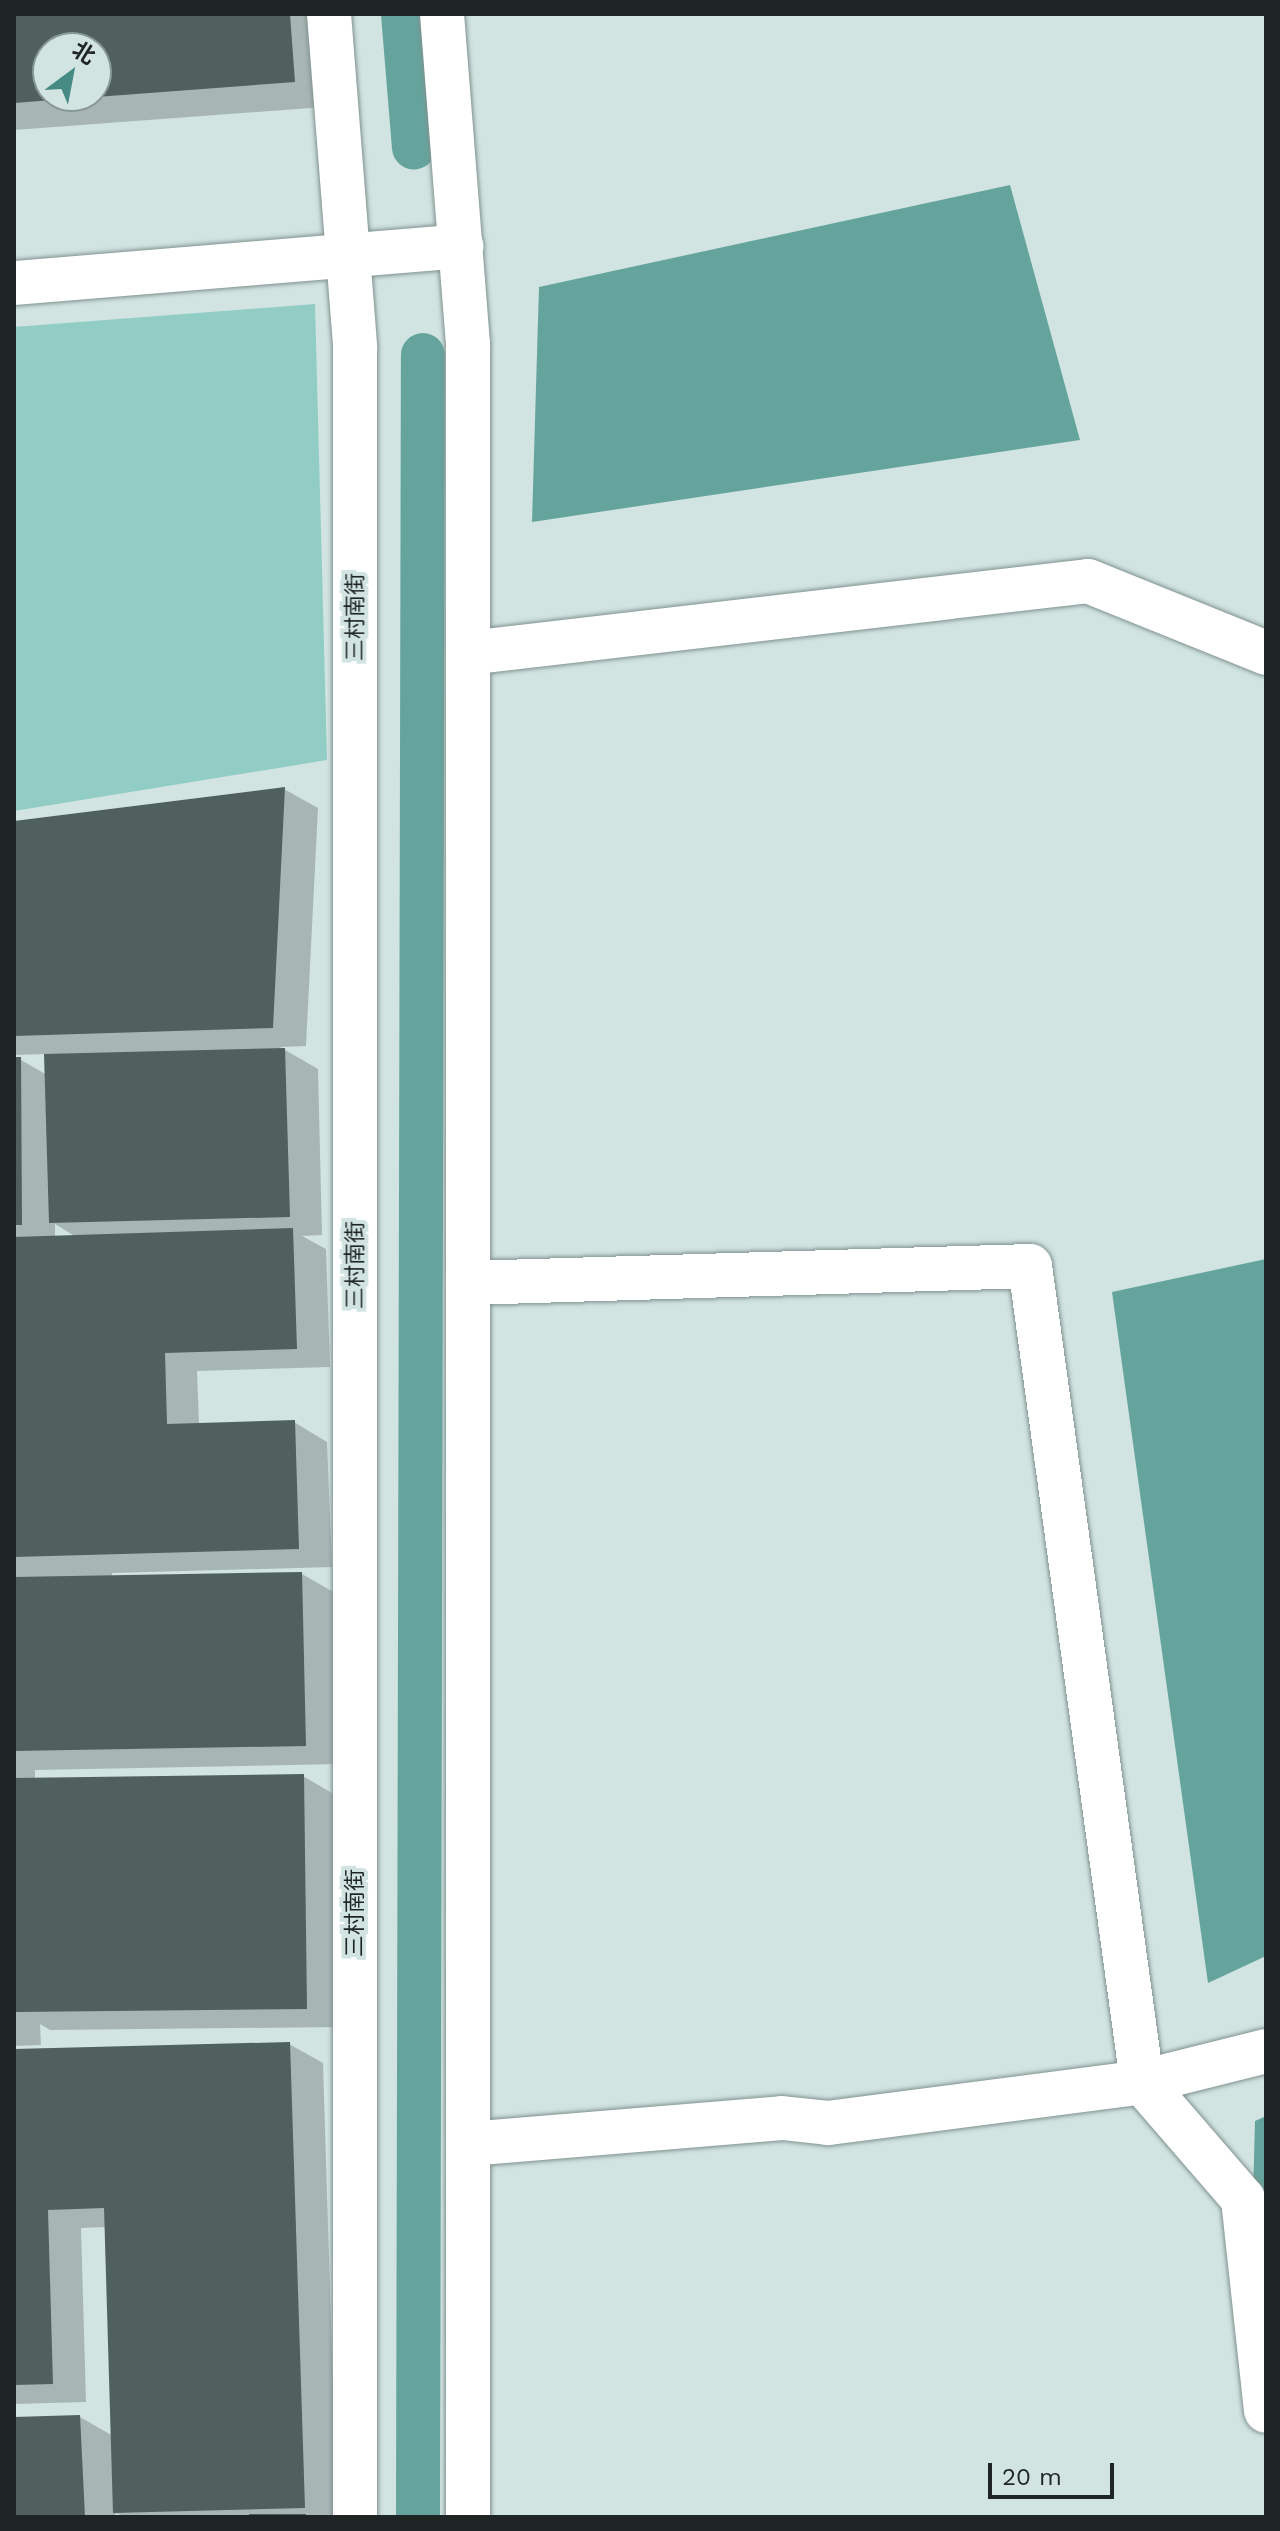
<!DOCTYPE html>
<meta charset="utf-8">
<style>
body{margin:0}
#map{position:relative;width:1280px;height:2531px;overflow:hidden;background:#d1e4e1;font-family:"Work Sans","Noto Sans SC",sans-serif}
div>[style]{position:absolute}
.green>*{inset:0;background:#91ccc5}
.water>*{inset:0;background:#65a49d}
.shadow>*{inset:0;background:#0003}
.canal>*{height:44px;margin:-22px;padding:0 22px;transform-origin:22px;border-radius:22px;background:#65a49d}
.building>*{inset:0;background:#4f605d}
.roads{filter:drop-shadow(0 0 2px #809290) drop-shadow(0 0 2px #809290)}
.minor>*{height:44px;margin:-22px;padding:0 22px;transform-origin:22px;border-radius:22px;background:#fff}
.tertiary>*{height:44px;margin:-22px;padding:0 22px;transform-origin:22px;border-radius:22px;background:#fff}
span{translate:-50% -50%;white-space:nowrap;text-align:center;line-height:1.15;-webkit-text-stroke:8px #d1e4e1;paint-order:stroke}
.street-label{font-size:22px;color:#1e2524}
.frame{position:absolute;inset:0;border:16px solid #1e2524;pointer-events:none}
.north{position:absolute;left:32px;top:32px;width:80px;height:80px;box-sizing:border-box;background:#d1e4e1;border:2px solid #899895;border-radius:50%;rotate:32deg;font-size:22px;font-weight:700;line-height:32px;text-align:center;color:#1e2524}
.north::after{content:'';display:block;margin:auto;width:28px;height:36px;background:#458b84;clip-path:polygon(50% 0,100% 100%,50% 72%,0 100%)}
.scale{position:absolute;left:988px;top:2463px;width:126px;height:36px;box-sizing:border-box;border:4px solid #1e2524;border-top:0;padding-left:10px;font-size:24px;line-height:28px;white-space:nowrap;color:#1e2524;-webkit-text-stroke:6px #d1e4e1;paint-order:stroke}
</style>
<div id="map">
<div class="green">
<i style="clip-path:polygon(315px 304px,327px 760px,14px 811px,14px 327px)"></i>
</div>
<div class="water">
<i style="clip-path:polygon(1010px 185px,1080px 440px,532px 522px,539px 287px)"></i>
<i style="clip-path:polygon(1266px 1259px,1266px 1956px,1208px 1983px,1112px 1292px)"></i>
<i style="clip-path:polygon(1266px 2116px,1266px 2200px,1253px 2198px,1255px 2121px)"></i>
</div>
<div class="shadow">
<i style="clip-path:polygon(evenodd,14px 14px,327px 14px,337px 106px,14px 130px,14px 14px,48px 48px,96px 48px,96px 96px,48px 96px,48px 48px)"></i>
<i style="clip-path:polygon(evenodd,284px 789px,318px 808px,306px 1046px,280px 1047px,318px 1069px,322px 1235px,302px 1236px,326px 1249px,330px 1367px,197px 1371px,199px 1425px,294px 1422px,327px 1442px,332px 1567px,112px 1573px,112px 1577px,302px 1574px,335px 1593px,339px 1764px,35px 1770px,35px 1779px,303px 1776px,337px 1796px,340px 2027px,50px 2030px,40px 2024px,41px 2045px,14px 2046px,14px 1056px,47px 1075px,46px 1054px,14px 1055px,14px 823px,284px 789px,55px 1224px,76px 1237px,55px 1237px,55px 1224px)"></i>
<i style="clip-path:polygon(289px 2044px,323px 2063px,337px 2517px,124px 2517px,116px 2513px,116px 2517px,14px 2517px,14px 2419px,80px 2417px,113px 2436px,106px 2227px,81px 2228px,86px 2402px,14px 2404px,14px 2051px)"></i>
</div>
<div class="canal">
<i style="left:403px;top:14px;width:134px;rotate:85.3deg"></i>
<i style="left:418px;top:2517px;width:2162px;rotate:-89.87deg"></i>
</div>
<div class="building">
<i style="clip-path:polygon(14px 14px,290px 14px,295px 82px,96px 97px,96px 48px,48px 48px,48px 96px,79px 98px,14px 103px)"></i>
<i style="clip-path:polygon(285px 787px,273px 1028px,14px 1036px,14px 821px)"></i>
<i style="clip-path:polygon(285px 1048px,290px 1217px,49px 1223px,44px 1054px)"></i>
<i style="clip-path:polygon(14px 1057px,21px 1057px,22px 1225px,14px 1225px)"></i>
<i style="clip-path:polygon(293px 1228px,297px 1349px,165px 1353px,167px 1424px,295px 1420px,299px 1549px,14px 1557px,14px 1237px)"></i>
<i style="clip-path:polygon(302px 1572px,306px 1746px,14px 1751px,14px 1577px)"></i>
<i style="clip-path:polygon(304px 1774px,307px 2009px,15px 2012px,14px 1778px)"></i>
<i style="clip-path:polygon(290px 2042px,305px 2508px,113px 2513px,104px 2208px,48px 2210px,53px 2384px,14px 2385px,14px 2049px)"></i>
<i style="clip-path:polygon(80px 2415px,85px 2517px,14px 2517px,14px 2417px)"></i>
<i style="clip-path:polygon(249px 2514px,306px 2514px,306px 2517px,249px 2517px)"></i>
</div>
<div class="roads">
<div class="minor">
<i style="left:14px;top:283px;width:449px;rotate:-4.7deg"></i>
<i style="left:468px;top:653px;width:624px;rotate:-6.62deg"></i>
<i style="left:1088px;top:581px;width:192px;rotate:22deg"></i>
<i style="left:468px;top:1283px;width:562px;rotate:-1.73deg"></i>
<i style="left:1030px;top:1266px;width:824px;rotate:82.18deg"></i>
<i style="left:1142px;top:2082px;width:155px;rotate:49.2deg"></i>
<i style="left:1243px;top:2199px;width:213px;rotate:83.8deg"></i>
<i style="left:468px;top:2144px;width:315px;rotate:-4.7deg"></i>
<i style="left:782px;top:2118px;width:46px;rotate:6.2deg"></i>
<i style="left:828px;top:2123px;width:317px;rotate:-7.4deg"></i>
<i style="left:1142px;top:2082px;width:128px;rotate:-14deg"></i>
</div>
<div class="tertiary">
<i style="left:329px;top:14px;width:334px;rotate:85.5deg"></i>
<i style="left:355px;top:347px;width:2170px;rotate:90deg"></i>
<i style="left:442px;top:14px;width:330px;rotate:85.5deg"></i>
<i style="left:468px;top:343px;width:2174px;rotate:90deg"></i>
</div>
</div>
<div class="street-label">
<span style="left:355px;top:617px;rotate:-90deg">三村南街</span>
<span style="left:355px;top:1265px;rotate:-90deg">三村南街</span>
<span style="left:355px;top:1913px;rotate:-90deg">三村南街</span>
</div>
<div class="frame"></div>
<div class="north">北</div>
<div class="scale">20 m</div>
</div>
